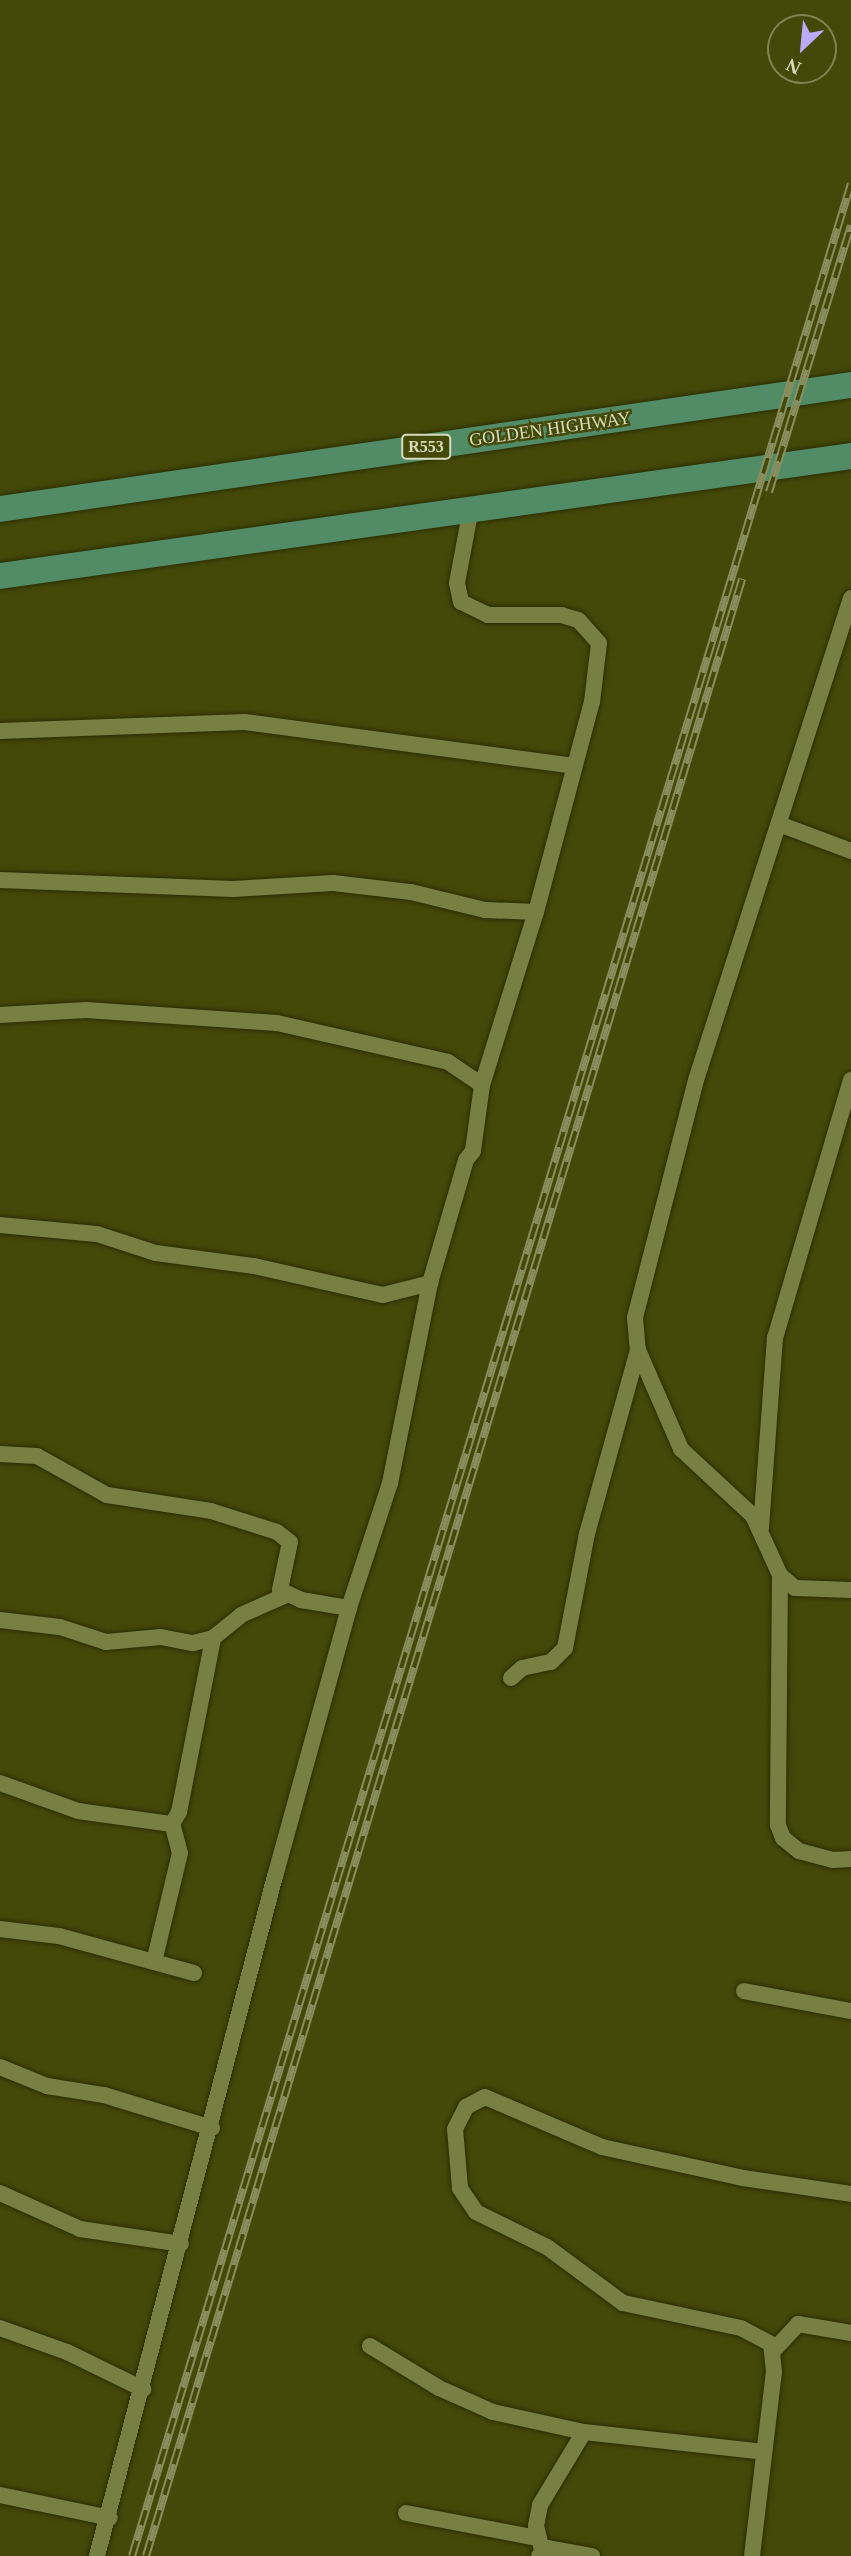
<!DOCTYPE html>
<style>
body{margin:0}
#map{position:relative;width:851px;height:2556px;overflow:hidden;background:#444909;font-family:Georgia,serif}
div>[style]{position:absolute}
.roads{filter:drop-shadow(0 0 2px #2b2e00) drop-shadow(0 0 2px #2b2e00)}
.street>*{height:16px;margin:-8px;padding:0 8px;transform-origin:8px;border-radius:8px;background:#787f43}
.primary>*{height:26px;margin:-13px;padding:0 13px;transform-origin:13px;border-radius:13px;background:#528c66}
.rail>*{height:8px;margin-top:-4px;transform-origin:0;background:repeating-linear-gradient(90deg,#444909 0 16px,#898e5e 0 32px);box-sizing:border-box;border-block:2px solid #898e5e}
span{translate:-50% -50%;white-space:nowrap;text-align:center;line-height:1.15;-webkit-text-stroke:5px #444909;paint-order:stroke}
.shield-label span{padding:2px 5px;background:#444909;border:2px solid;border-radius:5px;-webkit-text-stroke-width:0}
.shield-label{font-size:16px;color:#d7dcbd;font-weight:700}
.street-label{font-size:18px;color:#d7dcbd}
.north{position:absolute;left:767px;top:14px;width:70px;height:70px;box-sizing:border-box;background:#444909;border:2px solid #7f8451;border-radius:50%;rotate:206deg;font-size:19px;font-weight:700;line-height:28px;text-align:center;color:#d7dcbd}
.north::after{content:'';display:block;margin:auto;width:24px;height:32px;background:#bbaaf6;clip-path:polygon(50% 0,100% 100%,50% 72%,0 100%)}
</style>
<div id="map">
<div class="roads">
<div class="street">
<i style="left:851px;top:598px;width:506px;rotate:107.83deg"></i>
<i style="left:696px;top:1080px;width:246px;rotate:104.4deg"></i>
<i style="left:635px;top:1318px;width:32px;rotate:85deg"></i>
<i style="left:638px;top:1350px;width:108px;rotate:66.5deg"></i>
<i style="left:681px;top:1449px;width:98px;rotate:42.9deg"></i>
<i style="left:753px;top:1516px;width:65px;rotate:65.4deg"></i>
<i style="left:780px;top:1575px;width:20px;rotate:41deg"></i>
<i style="left:795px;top:1588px;width:56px;rotate:2deg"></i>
<i style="left:0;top:731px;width:245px;rotate:-2.1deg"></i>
<i style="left:245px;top:722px;width:332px;rotate:7.6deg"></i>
<i style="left:779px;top:824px;width:77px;rotate:20.6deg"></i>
<i style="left:0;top:880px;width:233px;rotate:2.2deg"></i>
<i style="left:233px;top:889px;width:100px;rotate:-3.4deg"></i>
<i style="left:333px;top:883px;width:79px;rotate:6.6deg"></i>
<i style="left:411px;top:892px;width:76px;rotate:13.7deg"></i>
<i style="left:485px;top:910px;width:51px;rotate:2.2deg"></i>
<i style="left:536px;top:912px;width:217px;rotate:-75.1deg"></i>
<i style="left:592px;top:702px;width:59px;rotate:-83.2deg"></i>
<i style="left:599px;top:643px;width:31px;rotate:-132deg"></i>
<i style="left:578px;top:620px;width:17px;rotate:-163deg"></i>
<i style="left:562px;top:615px;width:74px;rotate:180deg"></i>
<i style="left:488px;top:615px;width:30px;rotate:-154deg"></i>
<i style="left:461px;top:602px;width:19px;rotate:-102deg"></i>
<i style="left:457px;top:583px;width:76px;rotate:-79.4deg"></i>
<i style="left:0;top:1015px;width:86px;rotate:-3.3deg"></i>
<i style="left:86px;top:1010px;width:191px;rotate:3.9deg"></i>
<i style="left:277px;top:1023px;width:175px;rotate:12.8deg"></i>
<i style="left:448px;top:1062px;width:41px;rotate:34.1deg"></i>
<i style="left:482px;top:1085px;width:67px;rotate:97.8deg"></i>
<i style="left:473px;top:1151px;width:11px;rotate:128deg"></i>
<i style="left:466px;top:1160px;width:128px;rotate:106.3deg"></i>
<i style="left:430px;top:1283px;width:204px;rotate:101.3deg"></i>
<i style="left:390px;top:1483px;width:132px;rotate:108.2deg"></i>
<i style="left:349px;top:1608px;width:278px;rotate:105.4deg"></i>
<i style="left:275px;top:1876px;width:703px;rotate:104.67deg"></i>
<i style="left:482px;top:1085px;width:181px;rotate:-72.7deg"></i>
<i style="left:0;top:1225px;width:97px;rotate:5.3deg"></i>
<i style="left:97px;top:1234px;width:62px;rotate:17.9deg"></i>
<i style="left:156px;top:1253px;width:99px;rotate:7.6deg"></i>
<i style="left:254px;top:1266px;width:132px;rotate:12.7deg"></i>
<i style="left:383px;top:1295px;width:49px;rotate:-14.3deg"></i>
<i style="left:0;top:1454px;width:37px;rotate:3deg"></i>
<i style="left:37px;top:1456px;width:80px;rotate:29.1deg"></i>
<i style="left:107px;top:1495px;width:105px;rotate:8.7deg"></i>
<i style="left:211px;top:1511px;width:69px;rotate:17.7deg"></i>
<i style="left:277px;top:1532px;width:16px;rotate:38deg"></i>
<i style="left:290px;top:1542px;width:49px;rotate:101.8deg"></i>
<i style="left:280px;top:1590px;width:23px;rotate:25deg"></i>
<i style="left:301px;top:1600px;width:49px;rotate:9.5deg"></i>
<i style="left:761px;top:1528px;width:191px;rotate:-85.8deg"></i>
<i style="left:775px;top:1338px;width:269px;rotate:-73.6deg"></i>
<i style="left:780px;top:1575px;width:250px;rotate:90.5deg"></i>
<i style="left:778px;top:1825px;width:14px;rotate:69deg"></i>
<i style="left:783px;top:1838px;width:21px;rotate:39deg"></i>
<i style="left:799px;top:1851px;width:35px;rotate:15deg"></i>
<i style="left:833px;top:1860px;width:18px;rotate:-3deg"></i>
<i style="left:0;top:1620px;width:60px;rotate:6.7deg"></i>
<i style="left:60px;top:1627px;width:48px;rotate:18.1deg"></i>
<i style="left:106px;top:1642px;width:55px;rotate:-5.2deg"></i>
<i style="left:161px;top:1637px;width:33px;rotate:11deg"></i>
<i style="left:193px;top:1643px;width:21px;rotate:-14deg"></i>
<i style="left:213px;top:1638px;width:36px;rotate:-39deg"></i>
<i style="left:241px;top:1615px;width:49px;rotate:-24deg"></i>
<i style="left:511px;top:1678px;width:15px;rotate:-42deg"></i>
<i style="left:522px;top:1668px;width:30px;rotate:-12deg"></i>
<i style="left:551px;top:1662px;width:20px;rotate:-45deg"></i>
<i style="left:565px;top:1648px;width:116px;rotate:-79.1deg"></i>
<i style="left:587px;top:1534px;width:191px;rotate:-74.5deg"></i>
<i style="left:0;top:1783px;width:83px;rotate:19.7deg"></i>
<i style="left:78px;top:1811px;width:95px;rotate:7.9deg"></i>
<i style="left:172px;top:1824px;width:14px;rotate:-60deg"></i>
<i style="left:179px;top:1812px;width:177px;rotate:-78.9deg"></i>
<i style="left:0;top:1929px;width:59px;rotate:6.8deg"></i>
<i style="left:59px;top:1936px;width:140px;rotate:15.3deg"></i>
<i style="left:154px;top:1962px;width:112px;rotate:-76.6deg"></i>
<i style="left:180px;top:1853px;width:30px;rotate:-105deg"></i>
<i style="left:744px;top:1991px;width:109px;rotate:10.6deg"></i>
<i style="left:0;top:2067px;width:51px;rotate:22deg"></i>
<i style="left:47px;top:2086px;width:58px;rotate:9deg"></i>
<i style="left:104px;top:2095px;width:113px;rotate:17deg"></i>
<i style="left:0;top:2193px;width:88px;rotate:24.2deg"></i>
<i style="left:80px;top:2229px;width:102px;rotate:8.4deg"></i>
<i style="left:0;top:2328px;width:71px;rotate:19.7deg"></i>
<i style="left:67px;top:2352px;width:85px;rotate:26deg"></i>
<i style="left:370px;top:2346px;width:81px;rotate:31.3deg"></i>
<i style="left:439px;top:2388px;width:59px;rotate:24deg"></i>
<i style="left:493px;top:2412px;width:93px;rotate:12.4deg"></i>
<i style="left:773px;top:2351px;width:37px;rotate:-47deg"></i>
<i style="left:798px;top:2324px;width:54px;rotate:9.6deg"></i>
<i style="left:0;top:2495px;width:112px;rotate:11.8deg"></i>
<i style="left:406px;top:2513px;width:133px;rotate:10.8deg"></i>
<i style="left:542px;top:2550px;width:25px;rotate:-104deg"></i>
<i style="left:536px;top:2526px;width:21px;rotate:-79deg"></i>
<i style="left:540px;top:2505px;width:85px;rotate:-58.9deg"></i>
<i style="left:584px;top:2432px;width:181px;rotate:6.3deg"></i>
<i style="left:539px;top:2556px;width:12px;rotate:-42deg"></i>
<i style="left:548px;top:2548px;width:45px;rotate:10.3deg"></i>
<i style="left:752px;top:2556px;width:185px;rotate:-83.2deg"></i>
<i style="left:774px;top:2372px;width:28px;rotate:-96deg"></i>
<i style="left:771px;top:2344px;width:34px;rotate:-152deg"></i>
<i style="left:741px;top:2328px;width:121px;rotate:-168deg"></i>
<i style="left:623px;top:2303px;width:94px;rotate:-143.6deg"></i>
<i style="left:547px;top:2247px;width:79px;rotate:-153.8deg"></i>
<i style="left:476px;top:2212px;width:29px;rotate:-124deg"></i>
<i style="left:460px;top:2188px;width:59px;rotate:-94.8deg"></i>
<i style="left:455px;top:2129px;width:25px;rotate:-63deg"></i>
<i style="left:466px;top:2107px;width:21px;rotate:-28deg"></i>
<i style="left:485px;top:2097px;width:127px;rotate:23.1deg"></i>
<i style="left:602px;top:2147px;width:144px;rotate:12.4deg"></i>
<i style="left:743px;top:2178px;width:109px;rotate:8.4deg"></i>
</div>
<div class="primary">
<i style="left:0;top:509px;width:860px;rotate:-8.29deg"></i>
<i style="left:0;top:576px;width:859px;rotate:-8.03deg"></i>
</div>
</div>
<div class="rail">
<i style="left:769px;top:492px;width:279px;rotate:-72.9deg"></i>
<i style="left:132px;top:2556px;width:2479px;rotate:-73.14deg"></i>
<i style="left:146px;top:2556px;width:2065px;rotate:-73.22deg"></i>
</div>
<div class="shield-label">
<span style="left:426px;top:447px">R553</span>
</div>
<div class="street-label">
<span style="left:550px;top:429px;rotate:-8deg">GOLDEN HIGHWAY</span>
</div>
<div class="north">N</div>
</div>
